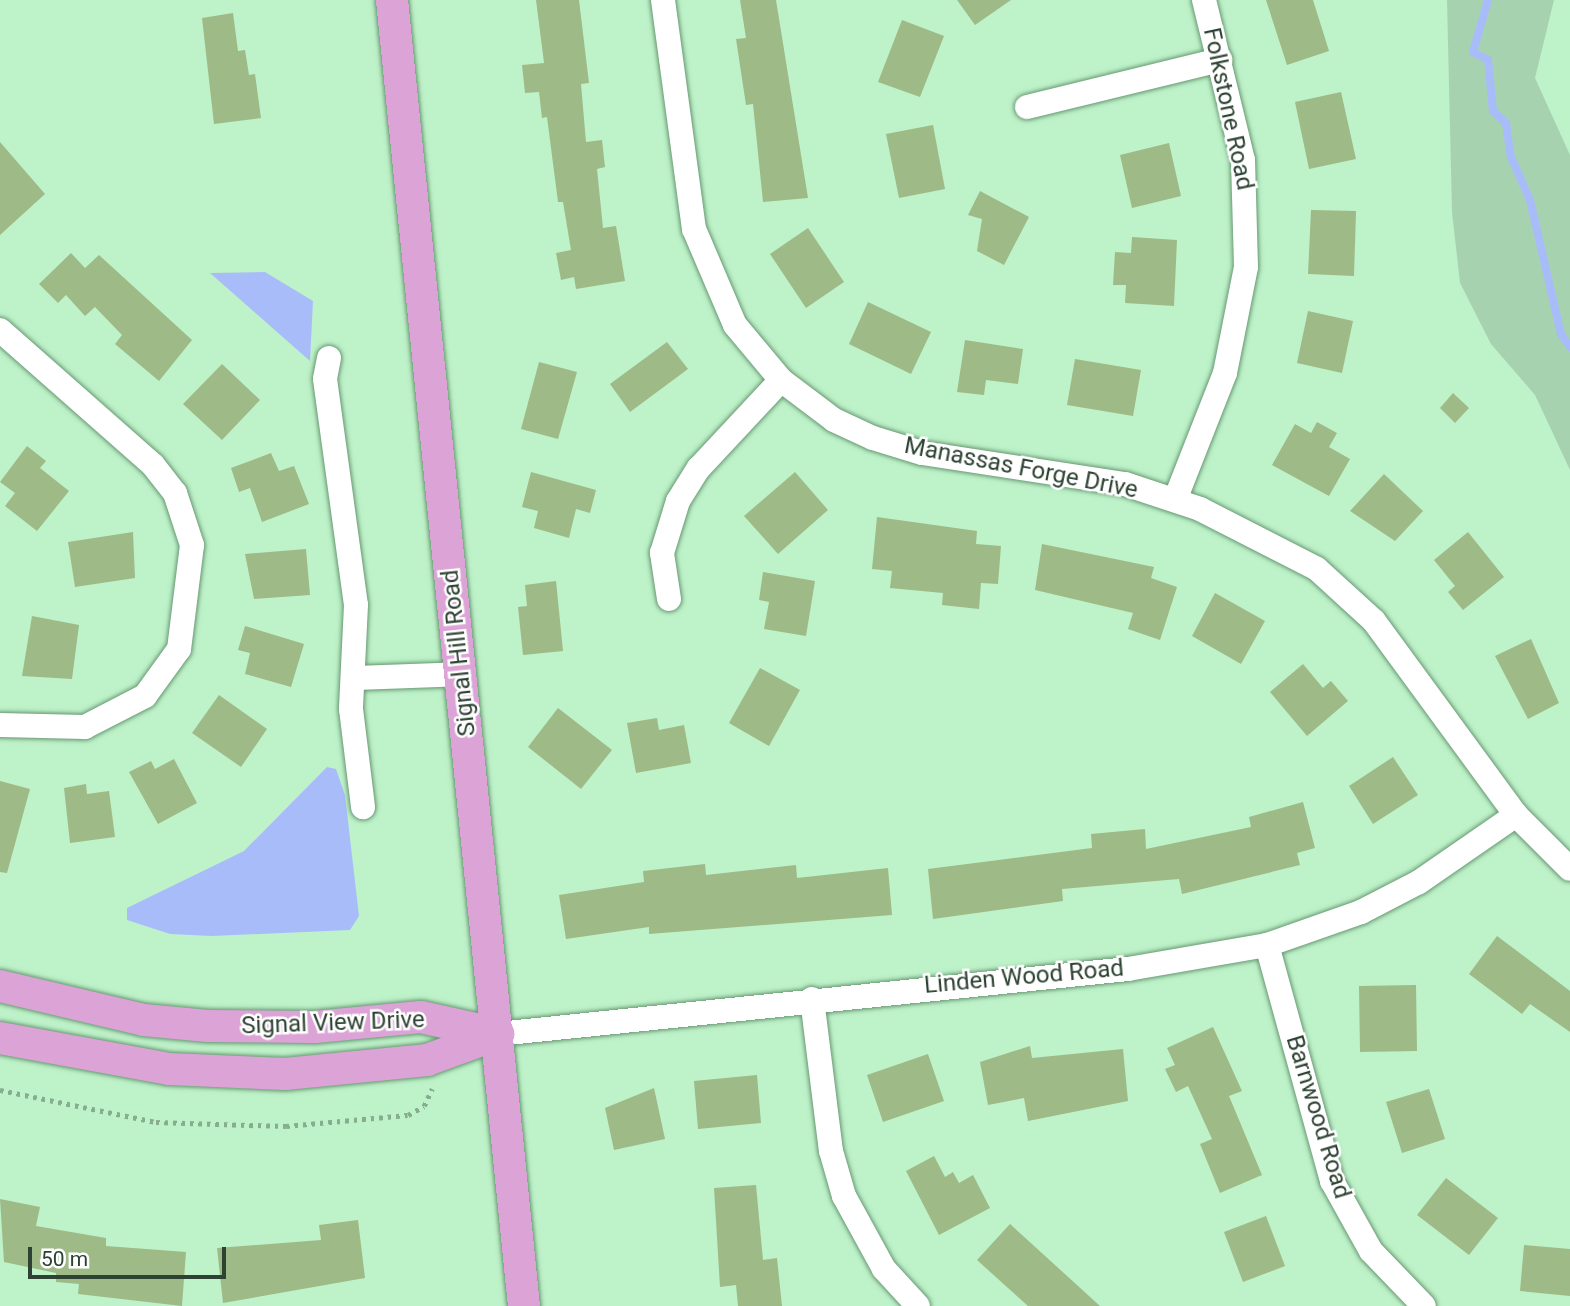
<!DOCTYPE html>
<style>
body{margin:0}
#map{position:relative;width:1570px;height:1306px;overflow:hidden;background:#bef2c9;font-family:Roboto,sans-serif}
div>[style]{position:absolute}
.green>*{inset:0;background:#a7d2b0}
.water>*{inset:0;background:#a9bcfa}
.stream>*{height:8px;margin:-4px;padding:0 4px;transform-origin:4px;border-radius:4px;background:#a9bcfa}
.building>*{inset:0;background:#9eba87}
.path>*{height:4.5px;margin-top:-2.25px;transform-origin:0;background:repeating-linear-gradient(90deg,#85ad8e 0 3.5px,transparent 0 8.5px)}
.roads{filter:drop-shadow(0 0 2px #679873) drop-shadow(0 0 2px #679873)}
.minor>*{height:24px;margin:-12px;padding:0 12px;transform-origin:12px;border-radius:12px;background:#fff}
.major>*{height:32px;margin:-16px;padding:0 16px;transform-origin:16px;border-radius:16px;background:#dca4d6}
span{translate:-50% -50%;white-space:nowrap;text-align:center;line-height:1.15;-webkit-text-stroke:5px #fff;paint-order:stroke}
.street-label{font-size:24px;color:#2d4232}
.scale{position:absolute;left:28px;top:1247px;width:198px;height:32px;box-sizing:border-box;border:4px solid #2d4232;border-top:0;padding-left:9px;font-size:21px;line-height:24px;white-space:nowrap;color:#2d4232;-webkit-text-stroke:5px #fff;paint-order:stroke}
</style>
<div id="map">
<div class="green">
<i style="clip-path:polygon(1447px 0,1554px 0,1535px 78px,1570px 155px,1570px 470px,1535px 395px,1491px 344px,1460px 283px,1452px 212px)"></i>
</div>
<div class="water">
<i style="clip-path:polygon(265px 272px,313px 301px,310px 361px,210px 273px)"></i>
<i style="clip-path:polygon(327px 767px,336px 769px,345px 795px,359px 916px,350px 930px,212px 936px,170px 934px,127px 920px,127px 908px,244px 851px)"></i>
</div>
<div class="stream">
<i style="left:1488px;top:0;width:54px;rotate:106.1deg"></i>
<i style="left:1473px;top:52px;width:17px;rotate:28deg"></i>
<i style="left:1488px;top:60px;width:51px;rotate:84.4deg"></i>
<i style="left:1493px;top:111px;width:18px;rotate:43deg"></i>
<i style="left:1506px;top:123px;width:34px;rotate:82deg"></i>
<i style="left:1511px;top:157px;width:47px;rotate:66.2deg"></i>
<i style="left:1530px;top:200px;width:138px;rotate:77deg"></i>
<i style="left:1561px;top:334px;width:16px;rotate:55deg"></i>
</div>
<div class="building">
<i style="clip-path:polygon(536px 0,579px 0,589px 83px,581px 84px,586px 142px,602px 140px,605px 167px,597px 169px,603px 228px,616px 226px,625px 281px,576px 289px,574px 277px,561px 280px,556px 253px,571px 250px,563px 202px,558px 202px,547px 117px,542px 118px,539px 92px,525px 93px,522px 65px,544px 63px)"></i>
<i style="clip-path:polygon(740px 0,776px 0,808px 198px,763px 202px,753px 104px,746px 105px,736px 39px,746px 38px)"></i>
<i style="clip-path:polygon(957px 0,1011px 0,975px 25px)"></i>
<i style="clip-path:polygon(1266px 0,1313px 0,1329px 51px,1287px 65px)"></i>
<i style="clip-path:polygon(233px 13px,238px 51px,245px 50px,249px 75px,255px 74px,261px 118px,214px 124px,202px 18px)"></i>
<i style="clip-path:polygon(902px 20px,944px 36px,920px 97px,878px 82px)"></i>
<i style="clip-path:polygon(1341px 92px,1356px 159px,1309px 169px,1295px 102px)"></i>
<i style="clip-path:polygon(933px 125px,945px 189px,899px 198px,886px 134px)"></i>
<i style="clip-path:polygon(0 142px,45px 194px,0 235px)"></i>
<i style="clip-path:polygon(1169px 143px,1181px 196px,1132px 208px,1120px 155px)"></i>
<i style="clip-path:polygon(980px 191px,1029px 217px,1004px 265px,977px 251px,982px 219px,968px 215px)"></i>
<i style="clip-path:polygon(1311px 210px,1356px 211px,1354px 276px,1308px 274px)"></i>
<i style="clip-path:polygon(808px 228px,844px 282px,806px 308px,770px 254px)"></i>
<i style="clip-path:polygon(1132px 237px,1177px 240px,1174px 306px,1125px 303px,1126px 285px,1113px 285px,1115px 252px,1131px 253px)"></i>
<i style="clip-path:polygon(71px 253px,85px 268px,99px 255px,192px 340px,159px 381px,115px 344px,122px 335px,95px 307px,85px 316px,66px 295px,58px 303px,39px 284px)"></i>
<i style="clip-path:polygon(868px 302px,931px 332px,911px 374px,849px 344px)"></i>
<i style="clip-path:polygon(1308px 311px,1353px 321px,1342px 373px,1297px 363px)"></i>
<i style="clip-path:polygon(965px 340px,1023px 349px,1018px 384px,986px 380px,984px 395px,957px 392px)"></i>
<i style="clip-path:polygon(667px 342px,688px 369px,630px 412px,610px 384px)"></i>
<i style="clip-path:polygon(1075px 359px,1141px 370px,1133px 416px,1067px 405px)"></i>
<i style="clip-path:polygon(539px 362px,577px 372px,558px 439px,521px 429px)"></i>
<i style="clip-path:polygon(222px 364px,260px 400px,222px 440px,183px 404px)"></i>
<i style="clip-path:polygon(1453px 393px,1469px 408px,1455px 423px,1440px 408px)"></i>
<i style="clip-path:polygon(1317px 422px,1337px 433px,1329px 447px,1350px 459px,1329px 496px,1272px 465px,1295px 424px,1311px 433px)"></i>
<i style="clip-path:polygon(27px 446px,46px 461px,40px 468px,69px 491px,37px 531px,5px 506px,15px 493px,0 482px)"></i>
<i style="clip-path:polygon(271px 453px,279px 471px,294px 466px,309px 504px,262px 522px,250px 488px,239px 492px,231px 468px)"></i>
<i style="clip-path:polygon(531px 472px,596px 490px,590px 513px,576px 509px,569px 538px,534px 528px,538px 511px,522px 507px)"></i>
<i style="clip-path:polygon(795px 472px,828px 510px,778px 554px,744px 516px)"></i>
<i style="clip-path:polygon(1384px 474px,1423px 511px,1395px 541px,1350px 511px)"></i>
<i style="clip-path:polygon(877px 517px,977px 531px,976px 544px,1001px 546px,998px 584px,981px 583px,979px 609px,942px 605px,943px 593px,890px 588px,892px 571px,872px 569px)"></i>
<i style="clip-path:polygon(133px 532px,135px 578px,75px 587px,68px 542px)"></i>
<i style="clip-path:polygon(1468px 532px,1504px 577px,1463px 610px,1448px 592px,1455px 586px,1434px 560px)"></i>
<i style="clip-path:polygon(1042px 544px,1154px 567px,1151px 578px,1177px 587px,1160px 640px,1128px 629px,1133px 613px,1035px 590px)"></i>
<i style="clip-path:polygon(306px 549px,310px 595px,254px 599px,245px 554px)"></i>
<i style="clip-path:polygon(763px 572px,815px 581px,806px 636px,764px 629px,769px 602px,759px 600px)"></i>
<i style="clip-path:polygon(556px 581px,563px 651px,523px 655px,518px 607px,527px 606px,525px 585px)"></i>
<i style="clip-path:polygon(1215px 593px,1265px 621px,1241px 664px,1192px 636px)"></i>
<i style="clip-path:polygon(32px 616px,79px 625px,72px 679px,22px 676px)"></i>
<i style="clip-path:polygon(245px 626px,304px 644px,291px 687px,245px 674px,250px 653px,238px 650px)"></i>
<i style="clip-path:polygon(1531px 639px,1559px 703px,1528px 719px,1495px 656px)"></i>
<i style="clip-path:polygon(1303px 664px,1323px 688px,1331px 681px,1348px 701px,1307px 736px,1270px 692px)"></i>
<i style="clip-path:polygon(760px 668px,800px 690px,769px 746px,729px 723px)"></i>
<i style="clip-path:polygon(219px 695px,267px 729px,241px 767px,192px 733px)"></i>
<i style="clip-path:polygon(558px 708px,612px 750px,581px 789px,528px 747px)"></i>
<i style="clip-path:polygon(657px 718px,659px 730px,684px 725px,691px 763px,636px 773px,627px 723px)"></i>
<i style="clip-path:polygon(1393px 757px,1418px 795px,1373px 824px,1349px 786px)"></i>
<i style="clip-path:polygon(174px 759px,197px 803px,158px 824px,129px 772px,151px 761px,155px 769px)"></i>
<i style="clip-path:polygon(0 781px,30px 789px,7px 873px,0 872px)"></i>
<i style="clip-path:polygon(86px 784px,87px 794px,109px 791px,115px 837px,70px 843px,64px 788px)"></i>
<i style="clip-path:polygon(1303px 802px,1315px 848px,1297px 853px,1300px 865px,1182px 894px,1179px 879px,1062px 889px,1063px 901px,933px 919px,928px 869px,1092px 848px,1091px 834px,1145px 829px,1146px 849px,1251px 827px,1249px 817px)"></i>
<i style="clip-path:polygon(705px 864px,706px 875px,796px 865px,797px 878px,888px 868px,892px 915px,649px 934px,649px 927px,566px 939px,559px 895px,644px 882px,643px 871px)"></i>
<i style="clip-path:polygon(1497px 936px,1570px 991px,1570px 1032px,1530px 1004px,1522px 1014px,1469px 974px)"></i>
<i style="clip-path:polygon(1416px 985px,1417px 1051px,1360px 1052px,1359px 986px)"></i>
<i style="clip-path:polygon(1213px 1027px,1242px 1091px,1229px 1096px,1262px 1175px,1220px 1193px,1200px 1144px,1212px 1139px,1188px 1086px,1176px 1092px,1165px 1069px,1175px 1065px,1167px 1048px)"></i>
<i style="clip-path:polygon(1030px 1046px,1032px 1058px,1123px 1049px,1128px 1101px,1028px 1121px,1024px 1098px,988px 1105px,980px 1062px)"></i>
<i style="clip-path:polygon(928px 1054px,944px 1101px,883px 1122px,867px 1075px)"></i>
<i style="clip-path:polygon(757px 1075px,761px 1123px,698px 1129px,694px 1081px)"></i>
<i style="clip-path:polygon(654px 1088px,665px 1139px,614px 1150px,605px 1108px)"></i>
<i style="clip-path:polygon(1429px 1089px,1445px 1139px,1402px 1153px,1386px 1102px)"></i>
<i style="clip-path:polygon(934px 1156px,945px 1177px,953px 1172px,959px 1183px,973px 1175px,990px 1208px,939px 1235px,906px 1171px)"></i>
<i style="clip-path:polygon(1446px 1178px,1498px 1218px,1469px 1255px,1417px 1215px)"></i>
<i style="clip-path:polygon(756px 1185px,763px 1260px,777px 1258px,782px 1306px,738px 1306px,736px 1285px,720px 1287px,714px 1188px)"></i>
<i style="clip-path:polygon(0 1199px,40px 1207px,36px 1226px,106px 1238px,106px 1246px,186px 1252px,182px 1306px,78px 1294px,79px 1284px,56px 1282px,56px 1273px,4px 1262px)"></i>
<i style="clip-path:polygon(1266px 1216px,1285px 1266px,1243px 1282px,1224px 1232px)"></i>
<i style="clip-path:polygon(358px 1220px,365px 1278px,223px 1303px,217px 1248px,321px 1240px,319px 1225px)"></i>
<i style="clip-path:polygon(1010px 1224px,1100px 1306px,1028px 1306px,977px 1260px)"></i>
<i style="clip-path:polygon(1524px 1245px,1570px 1249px,1570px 1296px,1520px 1291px)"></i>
</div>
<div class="path">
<i style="left:0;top:1090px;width:159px;rotate:11.6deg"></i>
<i style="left:156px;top:1122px;width:130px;rotate:1.8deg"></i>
<i style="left:286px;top:1126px;width:122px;rotate:-5.2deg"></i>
<i style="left:408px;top:1115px;width:18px;rotate:-29deg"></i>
<i style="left:424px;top:1106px;width:19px;rotate:-65deg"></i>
</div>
<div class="roads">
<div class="minor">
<i style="left:663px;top:0;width:231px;rotate:82.3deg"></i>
<i style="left:694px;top:229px;width:104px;rotate:66.9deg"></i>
<i style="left:735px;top:325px;width:72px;rotate:50.1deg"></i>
<i style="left:781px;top:380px;width:66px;rotate:37deg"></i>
<i style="left:834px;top:420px;width:43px;rotate:24.8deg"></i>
<i style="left:873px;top:438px;width:51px;rotate:17deg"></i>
<i style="left:922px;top:453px;width:205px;rotate:8.7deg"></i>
<i style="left:1125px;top:484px;width:79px;rotate:18.4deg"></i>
<i style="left:1200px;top:509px;width:131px;rotate:27.1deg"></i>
<i style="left:1317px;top:569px;width:77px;rotate:42.4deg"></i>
<i style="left:1374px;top:621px;width:240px;rotate:53.8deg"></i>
<i style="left:1516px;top:815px;width:76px;rotate:45deg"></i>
<i style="left:1027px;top:107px;width:199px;rotate:-13.7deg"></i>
<i style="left:0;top:330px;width:204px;rotate:41.4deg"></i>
<i style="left:153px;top:465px;width:36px;rotate:52deg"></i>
<i style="left:175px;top:493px;width:55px;rotate:71.9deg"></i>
<i style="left:192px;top:545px;width:105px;rotate:97.1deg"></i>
<i style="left:179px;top:649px;width:58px;rotate:125.9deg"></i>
<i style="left:145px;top:696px;width:68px;rotate:152.7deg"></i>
<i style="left:85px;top:727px;width:85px;rotate:-178.7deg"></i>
<i style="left:329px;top:358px;width:21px;rotate:101deg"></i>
<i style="left:325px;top:379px;width:228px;rotate:82.2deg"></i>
<i style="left:356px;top:605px;width:104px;rotate:92.8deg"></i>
<i style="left:351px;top:709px;width:99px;rotate:83deg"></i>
<i style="left:1175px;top:500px;width:136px;rotate:-68.5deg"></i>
<i style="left:1225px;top:373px;width:108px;rotate:-78.8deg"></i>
<i style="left:1246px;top:267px;width:107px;rotate:-91.6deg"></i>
<i style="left:1243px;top:160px;width:165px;rotate:-103.7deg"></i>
<i style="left:669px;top:599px;width:47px;rotate:-98.7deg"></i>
<i style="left:662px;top:553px;width:54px;rotate:-72.9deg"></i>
<i style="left:678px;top:501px;width:39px;rotate:-58deg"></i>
<i style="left:699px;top:468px;width:120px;rotate:-47deg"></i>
<i style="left:354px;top:678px;width:107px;rotate:-2.1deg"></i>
<i style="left:1267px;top:945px;width:245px;rotate:74.6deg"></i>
<i style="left:1332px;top:1181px;width:80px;rotate:60.9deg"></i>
<i style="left:1371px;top:1251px;width:76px;rotate:46.1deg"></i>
<i style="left:812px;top:999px;width:153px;rotate:82.9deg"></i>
<i style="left:831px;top:1151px;width:47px;rotate:73.9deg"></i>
<i style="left:844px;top:1196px;width:83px;rotate:61.3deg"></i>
<i style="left:884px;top:1269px;width:50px;rotate:47.4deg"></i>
<i style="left:498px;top:1034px;width:633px;rotate:-5.89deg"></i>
<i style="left:1128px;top:969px;width:141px;rotate:-9.8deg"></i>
<i style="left:1267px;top:945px;width:100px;rotate:-19.3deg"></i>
<i style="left:1361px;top:912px;width:65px;rotate:-27.3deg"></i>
<i style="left:1419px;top:882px;width:118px;rotate:-34.6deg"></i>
</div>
<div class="major">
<i style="left:392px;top:0;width:1313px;rotate:84.23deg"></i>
<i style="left:0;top:986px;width:148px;rotate:13.3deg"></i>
<i style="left:144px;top:1020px;width:64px;rotate:5.4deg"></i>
<i style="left:208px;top:1026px;width:107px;rotate:0.5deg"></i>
<i style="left:315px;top:1027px;width:106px;rotate:-5.4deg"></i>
<i style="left:421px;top:1017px;width:79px;rotate:12.4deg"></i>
<i style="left:0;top:1038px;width:172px;rotate:10.4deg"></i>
<i style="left:169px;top:1069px;width:116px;rotate:2.5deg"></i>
<i style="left:285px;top:1074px;width:143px;rotate:-5.6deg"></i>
<i style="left:427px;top:1060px;width:76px;rotate:-20.1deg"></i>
</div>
</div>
<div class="street-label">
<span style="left:1228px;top:109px;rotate:78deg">Folkstone Road</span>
<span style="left:1021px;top:468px;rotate:11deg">Manassas Forge Drive</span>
<span style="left:459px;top:653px;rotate:-96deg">Signal Hill Road</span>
<span style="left:1024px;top:977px;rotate:-5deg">Linden Wood Road</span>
<span style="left:333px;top:1023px;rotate:-2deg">Signal View Drive</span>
<span style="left:1318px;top:1117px;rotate:73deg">Barnwood Road</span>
</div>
<div class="scale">50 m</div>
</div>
